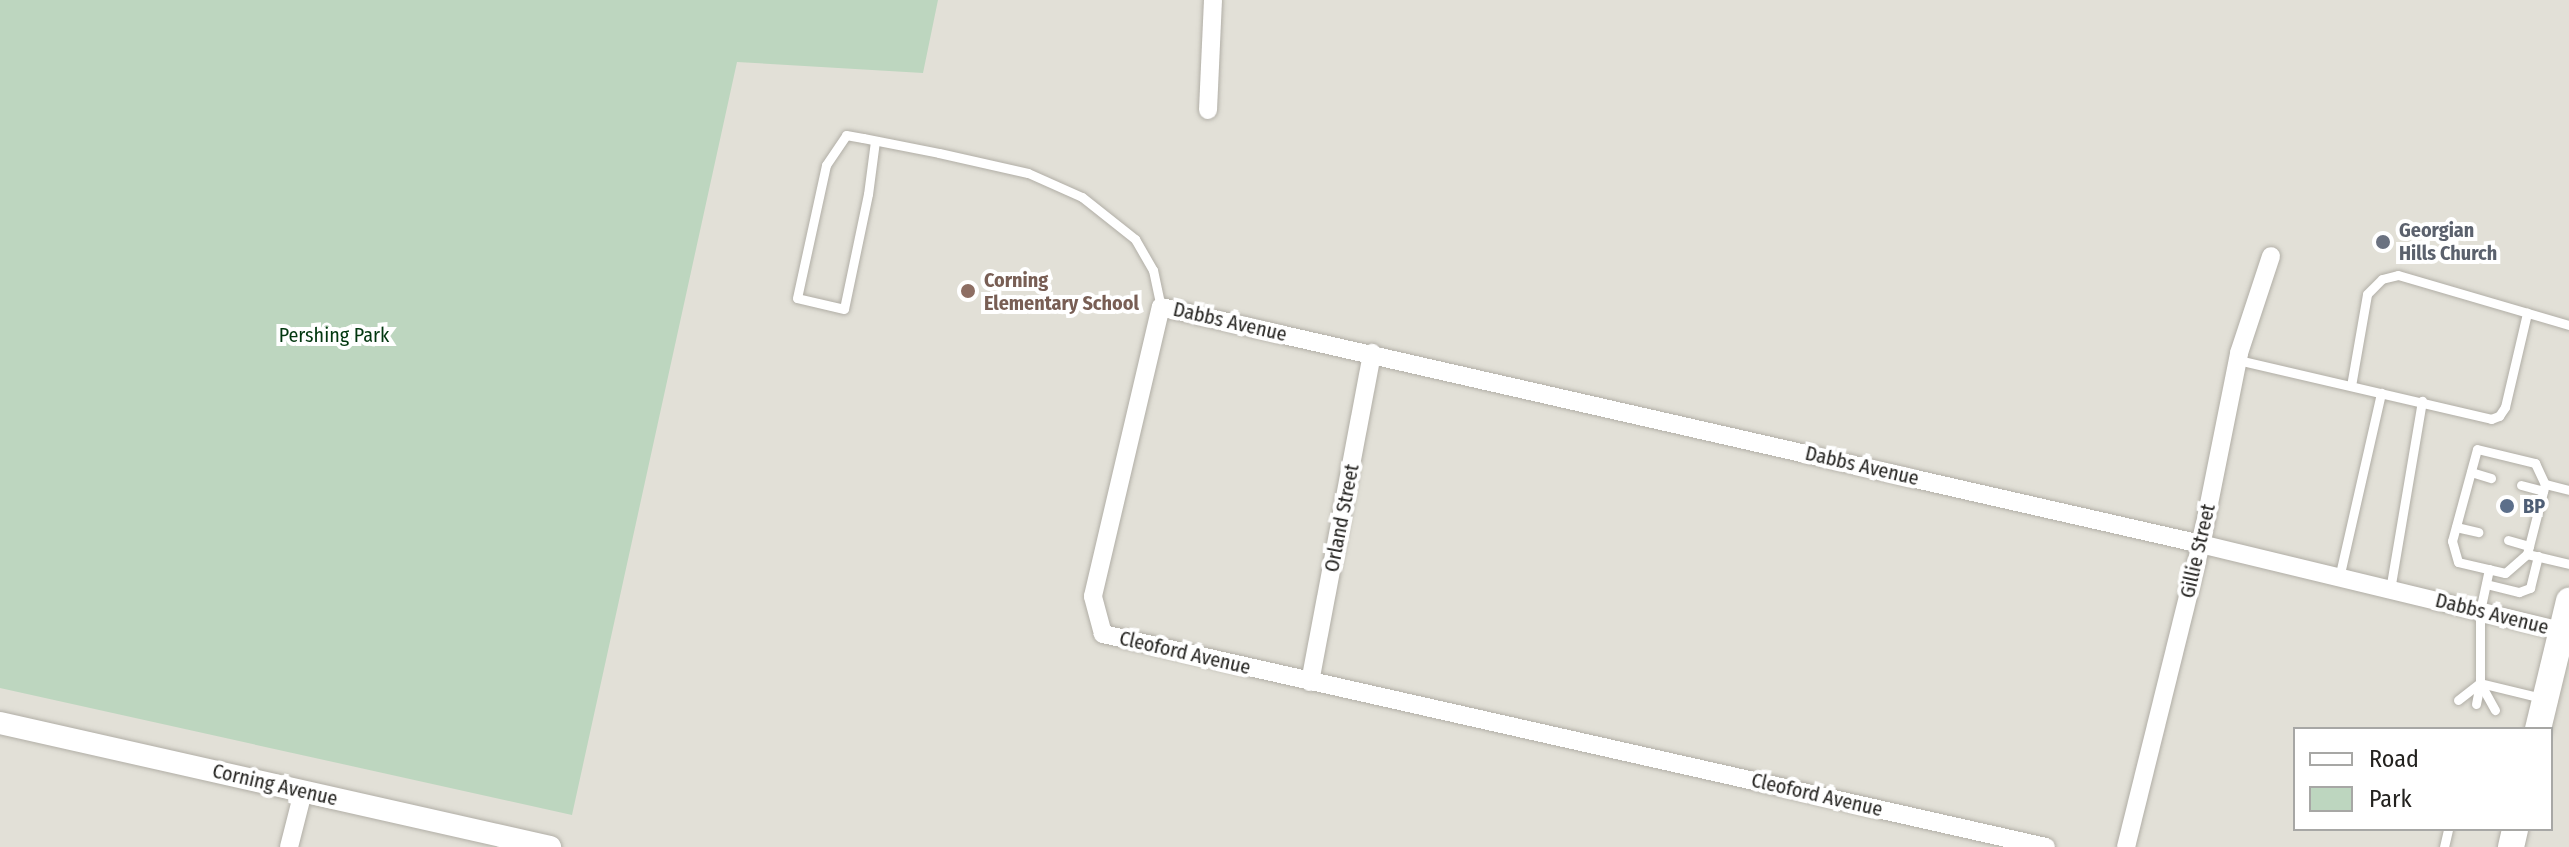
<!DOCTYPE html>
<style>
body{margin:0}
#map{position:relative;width:2569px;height:847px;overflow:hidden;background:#e2e0d7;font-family:"Fira Sans Condensed",sans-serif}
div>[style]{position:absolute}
.green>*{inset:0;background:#bdd6bf}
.roads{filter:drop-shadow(0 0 2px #b1aea6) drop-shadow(0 0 2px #b1aea6)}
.service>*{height:9px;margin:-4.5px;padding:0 4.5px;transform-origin:4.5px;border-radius:4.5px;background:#fff}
.minor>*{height:18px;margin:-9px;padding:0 9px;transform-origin:9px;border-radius:9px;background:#fff}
.tertiary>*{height:22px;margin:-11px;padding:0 11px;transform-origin:11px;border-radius:11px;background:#fff}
.secondary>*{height:26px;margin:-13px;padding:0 13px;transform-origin:13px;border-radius:13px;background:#fff}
.dots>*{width:22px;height:22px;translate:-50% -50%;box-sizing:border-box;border:4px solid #fff;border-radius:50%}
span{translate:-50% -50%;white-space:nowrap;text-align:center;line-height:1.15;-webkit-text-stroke:8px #fff;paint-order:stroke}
.worship-label{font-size:20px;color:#5b616d;font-weight:700}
.left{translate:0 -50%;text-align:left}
.education-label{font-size:20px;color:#785e54;font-weight:700}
.street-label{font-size:20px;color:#23221f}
.park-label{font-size:20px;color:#02370f}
.service-label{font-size:20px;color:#4e5e75;font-weight:700}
.legend{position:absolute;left:2293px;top:727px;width:260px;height:104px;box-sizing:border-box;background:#fff;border:2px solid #a7a7a5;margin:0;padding:10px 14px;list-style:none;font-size:24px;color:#23221f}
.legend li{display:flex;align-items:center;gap:16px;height:40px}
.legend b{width:40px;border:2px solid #a7a7a5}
</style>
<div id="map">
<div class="green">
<i style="clip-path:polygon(0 0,938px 0,923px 73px,737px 62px,572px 815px,0 688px)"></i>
</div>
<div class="roads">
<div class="service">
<i style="left:875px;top:141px;width:53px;rotate:97.5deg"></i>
<i style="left:868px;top:194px;width:117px;rotate:101.8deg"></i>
<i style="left:844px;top:309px;width:48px;rotate:-166.8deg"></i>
<i style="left:797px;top:298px;width:136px;rotate:-77.7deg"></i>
<i style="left:826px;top:165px;width:36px;rotate:-56deg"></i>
<i style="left:846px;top:135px;width:17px;rotate:10deg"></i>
<i style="left:863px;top:138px;width:77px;rotate:11.2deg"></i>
<i style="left:939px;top:153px;width:91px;rotate:12.7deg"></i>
<i style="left:1028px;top:173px;width:59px;rotate:24deg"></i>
<i style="left:1082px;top:197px;width:68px;rotate:38.4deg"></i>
<i style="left:1135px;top:239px;width:36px;rotate:60deg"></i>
<i style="left:1153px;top:270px;width:38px;rotate:78deg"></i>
<i style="left:2238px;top:360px;width:260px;rotate:13.1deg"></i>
<i style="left:2491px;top:419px;width:9px;rotate:-21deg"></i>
<i style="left:2499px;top:416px;width:11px;rotate:-56deg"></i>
<i style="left:2505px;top:407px;width:97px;rotate:-76.8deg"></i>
<i style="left:2351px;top:386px;width:93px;rotate:-80.1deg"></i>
<i style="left:2367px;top:294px;width:21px;rotate:-45deg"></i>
<i style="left:2382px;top:279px;width:16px;rotate:-14deg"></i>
<i style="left:2398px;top:275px;width:178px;rotate:16.3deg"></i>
<i style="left:2471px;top:472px;width:21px;rotate:17deg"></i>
<i style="left:2521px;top:485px;width:23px;rotate:15deg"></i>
<i style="left:2569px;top:490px;width:25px;rotate:-166deg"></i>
<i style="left:2545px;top:484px;width:72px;rotate:104.4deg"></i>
<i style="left:2527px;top:554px;width:43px;rotate:13.4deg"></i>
<i style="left:2456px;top:527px;width:23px;rotate:13deg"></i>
<i style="left:2508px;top:540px;width:22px;rotate:16deg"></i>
<i style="left:2527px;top:554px;width:29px;rotate:139deg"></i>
<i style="left:2505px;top:573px;width:48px;rotate:-166.8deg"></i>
<i style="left:2458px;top:562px;width:22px;rotate:-106deg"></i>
<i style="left:2452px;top:541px;width:95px;rotate:-74.8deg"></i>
<i style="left:2477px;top:449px;width:60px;rotate:13.6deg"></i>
<i style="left:2535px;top:463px;width:23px;rotate:65deg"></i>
<i style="left:2339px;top:578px;width:190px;rotate:-77.2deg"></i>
<i style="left:2486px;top:584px;width:34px;rotate:14deg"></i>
<i style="left:2519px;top:592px;width:12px;rotate:-20deg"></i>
<i style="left:2530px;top:588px;width:33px;rotate:-76deg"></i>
<i style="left:2390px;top:590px;width:192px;rotate:-80.4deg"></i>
<i style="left:2480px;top:683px;width:31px;rotate:61deg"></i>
<i style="left:2458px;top:700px;width:28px;rotate:-38deg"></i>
<i style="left:2480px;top:683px;width:64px;rotate:13.6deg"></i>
<i style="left:2476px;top:704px;width:21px;rotate:-79deg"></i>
<i style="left:2480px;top:683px;width:72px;rotate:-90deg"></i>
<i style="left:2480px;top:611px;width:43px;rotate:-77.9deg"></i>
<i style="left:2444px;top:847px;width:18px;rotate:-77deg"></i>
</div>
<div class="minor">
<i style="left:1208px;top:110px;width:110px;rotate:-87.4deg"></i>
<i style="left:1310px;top:682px;width:335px;rotate:-79.3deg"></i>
<i style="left:289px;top:847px;width:57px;rotate:-75.7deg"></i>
<i style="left:2046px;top:847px;width:967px;rotate:-167.27deg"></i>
<i style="left:1103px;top:634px;width:39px;rotate:-105deg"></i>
<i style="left:1093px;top:596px;width:297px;rotate:-76.8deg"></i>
<i style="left:1161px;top:307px;width:1067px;rotate:12.84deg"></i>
<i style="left:2201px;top:544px;width:370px;rotate:13.6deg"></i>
<i style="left:2126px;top:847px;width:312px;rotate:-76.1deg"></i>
<i style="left:2201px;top:544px;width:195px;rotate:-78.7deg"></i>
<i style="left:2239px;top:353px;width:102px;rotate:-71.7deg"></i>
</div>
<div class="tertiary">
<i style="left:0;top:723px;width:564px;rotate:12.71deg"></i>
</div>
<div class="secondary">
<i style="left:2538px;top:729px;width:132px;rotate:-76.4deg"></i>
<i style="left:2511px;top:847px;width:18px;rotate:-77deg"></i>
</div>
</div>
<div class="dots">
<i style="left:2383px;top:242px;background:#6b7280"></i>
<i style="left:968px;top:291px;background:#8d6e63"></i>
<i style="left:2507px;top:506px;background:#5c6f8a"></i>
</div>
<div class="worship-label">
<span class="left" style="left:2399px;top:242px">Georgian<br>Hills Church</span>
</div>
<div class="education-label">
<span class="left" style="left:984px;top:292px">Corning<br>Elementary School</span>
</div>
<div class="street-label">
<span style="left:1230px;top:322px;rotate:13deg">Dabbs Avenue</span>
<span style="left:1862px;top:466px;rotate:13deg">Dabbs Avenue</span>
<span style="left:1342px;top:518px;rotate:-79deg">Orland Street</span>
<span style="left:2198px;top:551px;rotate:-77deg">Gillie Street</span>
<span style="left:2492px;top:614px;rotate:14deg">Dabbs Avenue</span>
<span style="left:1185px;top:653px;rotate:13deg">Cleoford Avenue</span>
<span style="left:275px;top:785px;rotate:13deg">Corning Avenue</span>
<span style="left:1817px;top:795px;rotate:13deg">Cleoford Avenue</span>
</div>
<div class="park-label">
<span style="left:334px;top:335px">Pershing Park</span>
</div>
<div class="service-label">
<span class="left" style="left:2523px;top:506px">BP</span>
</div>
<ul class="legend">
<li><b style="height:10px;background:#fff"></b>Road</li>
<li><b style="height:22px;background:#bdd6bf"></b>Park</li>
</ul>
</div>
